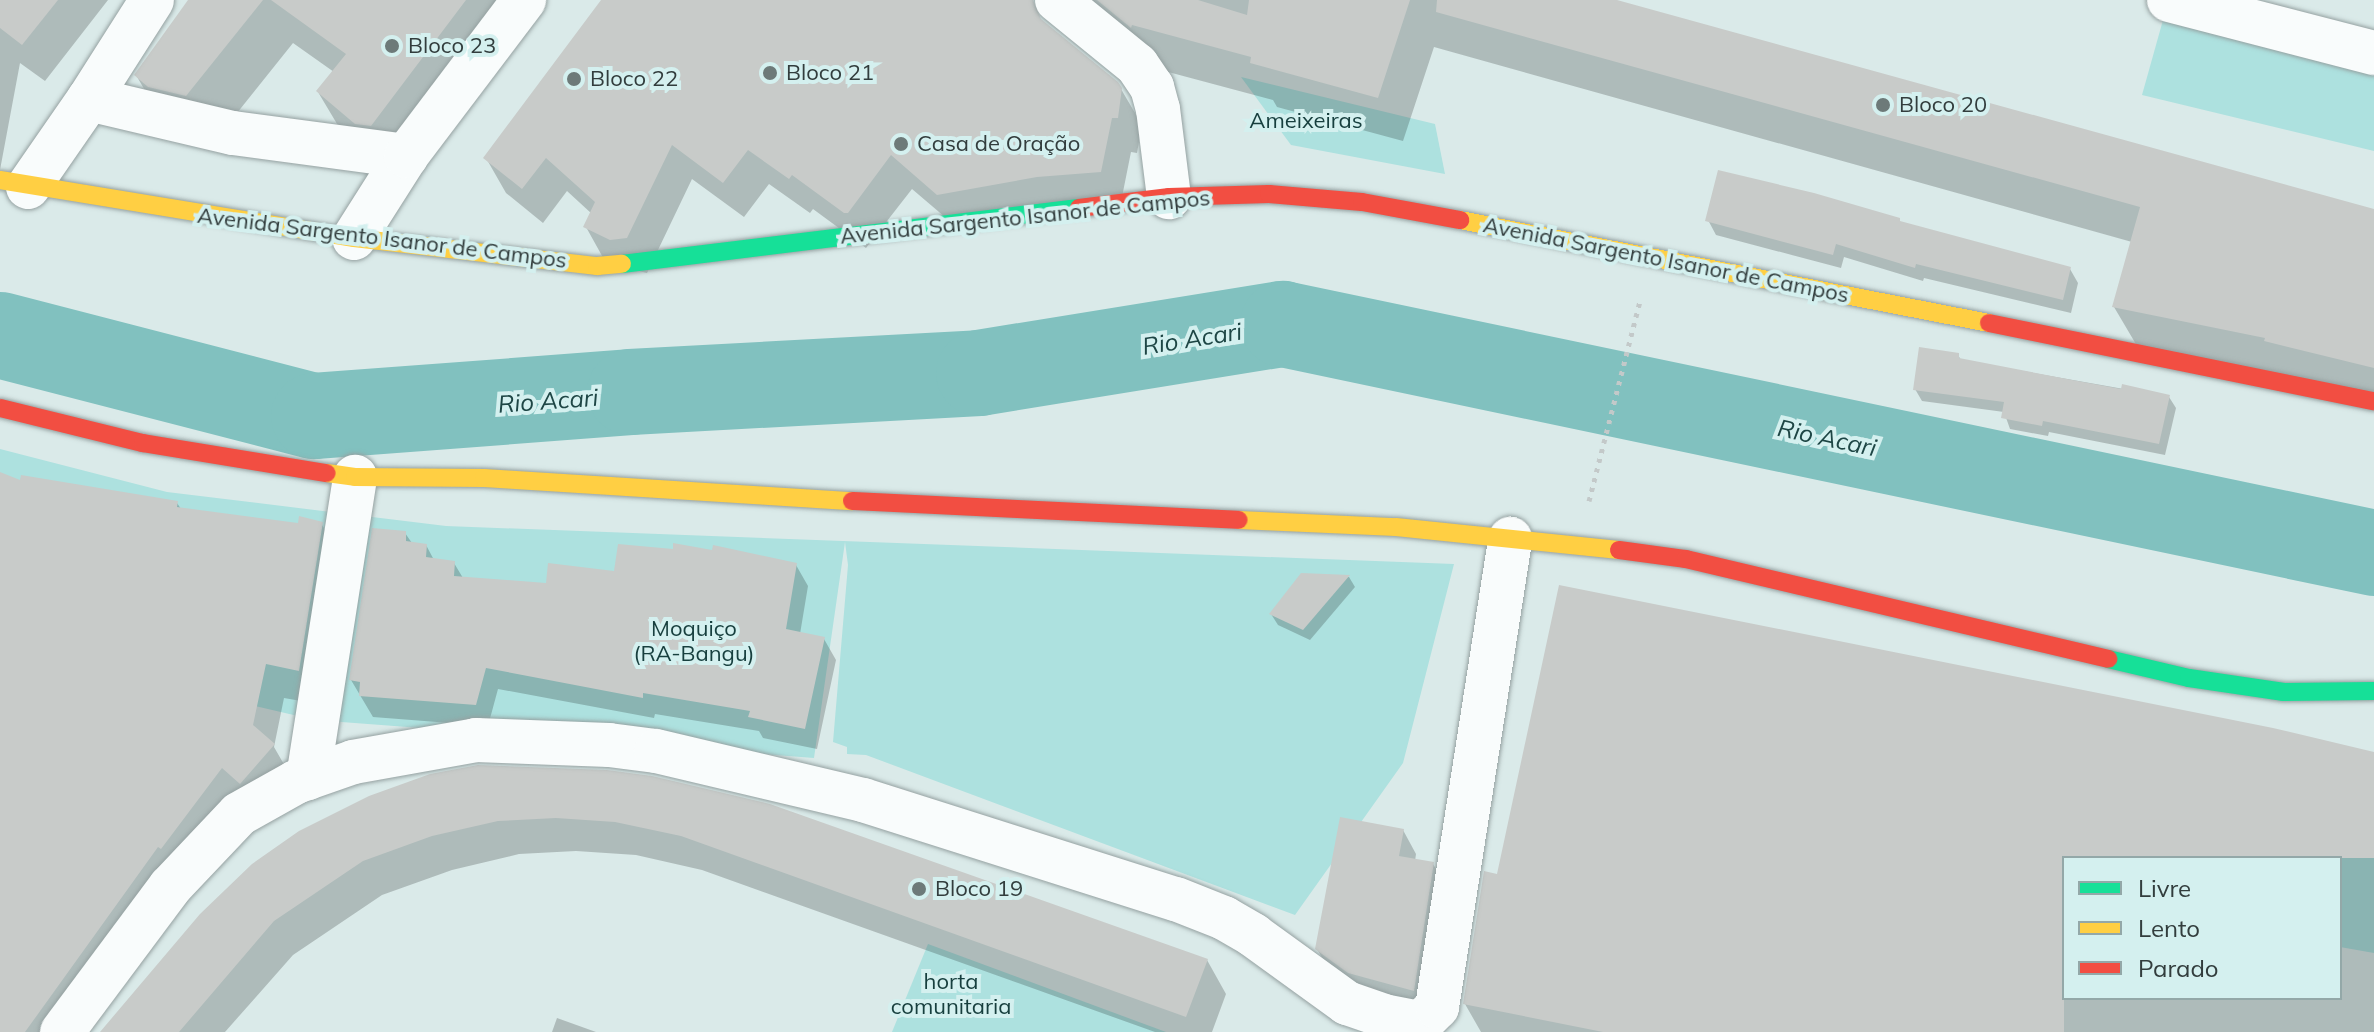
<!DOCTYPE html>
<meta charset="utf-8">
<style>
body{margin:0}
#map{position:relative;width:2374px;height:1032px;overflow:hidden;background:#daeae9;font-family:Mulish,sans-serif}
div>[style]{position:absolute}
.green>*{inset:0;background:#ade1df}
.shadow>*{inset:0;background:#0003}
.river>*{height:86px;margin:-43px;padding:0 43px;transform-origin:43px;border-radius:43px;background:#81c1bf}
.building>*{inset:0;background:#c8cbc9}
.path>*{height:5px;margin-top:-2.5px;transform-origin:0;background:repeating-linear-gradient(90deg,#c3c9c9 0 4px,transparent 0 10px)}
.roads{filter:drop-shadow(0 0 2px #95a1a1) drop-shadow(0 0 2px #95a1a1)}
.street>*{height:44px;margin:-22px;padding:0 22px;transform-origin:22px;border-radius:22px;background:#f9fcfc}
.fast>*{height:18px;margin:-9px;padding:0 9px;transform-origin:9px;border-radius:9px;background:#16e098}
.slow>*{height:18px;margin:-9px;padding:0 9px;transform-origin:9px;border-radius:9px;background:#ffcf43}
.jam>*{height:18px;margin:-9px;padding:0 9px;transform-origin:9px;border-radius:9px;background:#f24e42}
.dots>*{width:22px;height:22px;translate:-50% -50%;box-sizing:border-box;border:4px solid #d4f0ef;border-radius:50%}
span{translate:-50% -50%;white-space:nowrap;text-align:center;line-height:1.15;-webkit-text-stroke:8px #d4f0ef;paint-order:stroke}
.poi-label{font-size:22px;color:#323d3d}
.left{translate:0 -50%;text-align:left}
.park-label{font-size:22px;color:#173f3e}
.street-label{font-size:22px;color:#323d3d}
.water-label{font-size:24px;color:#1e4645;font-style:italic}
.legend{position:absolute;left:2062px;top:856px;width:280px;height:144px;box-sizing:border-box;background:#d4f0ef;border:2px solid #93a8a8;margin:0;padding:10px 14px;list-style:none;font-size:24px;color:#323d3d}
.legend li{display:flex;align-items:center;gap:16px;height:40px}
.legend b{width:40px;border:2px solid #93a8a8}
</style>
<div id="map">
<div class="green">
<i style="clip-path:polygon(2163px 20px,2374px 71px,2374px 151px,2142px 95px)"></i>
<i style="clip-path:polygon(1241px 77px,1435px 124px,1445px 174px,1291px 145px)"></i>
<i style="clip-path:polygon(0 449px,167px 492px,446px 526px,1454px 564px,1403px 763px,1295px 915px,866px 755px,847px 754px,847px 747px,833px 742px,848px 565px,845px 542px,814px 758px,315px 720px,0 647px)"></i>
<i style="clip-path:polygon(2374px 787px,2374px 953px,2340px 947px,2340px 858px,2230px 858px)"></i>
<i style="clip-path:polygon(928px 944px,1166px 1032px,892px 1032px)"></i>
</div>
<div class="shadow">
<i style="clip-path:polygon(0 0,108px 0,45px 81px,20px 63px,0 170px)"></i>
<i style="clip-path:polygon(193px 0,528px 0,398px 173px,346px 139px,318px 92px,334px 72px,293px 43px,213px 143px,164px 123px,136px 75px)"></i>
<i style="clip-path:polygon(603px 0,1024px 0,1042px 23px,1121px 89px,1142px 125px,1137px 153px,1131px 152px,1120px 207px,959px 229px,912px 189px,866px 248px,813px 209px,810px 213px,769px 184px,744px 217px,692px 179px,647px 273px,606px 263px,586px 227px,592px 214px,567px 191px,543px 223px,506px 193px,486px 158px)"></i>
<i style="clip-path:polygon(1087px 0,1609px 0,2374px 211px,2374px 405px,2140px 351px,2114px 307px,2132px 242px,1434px 47px,1403px 141px,1277px 107px,1273px 100px,1157px 69px)"></i>
<i style="clip-path:polygon(1708px 220px,1901px 224px,2070px 269px,2078px 283px,2071px 313px,1924px 278px,1923px 281px,1844px 257px,1841px 268px,1716px 235px)"></i>
<i style="clip-path:polygon(1958px 355px,1961px 360px,2169px 397px,2176px 408px,2165px 455px,2049px 432px,2048px 436px,2010px 429px,2004px 412px,1922px 401px,1915px 389px)"></i>
<i style="clip-path:polygon(0 474px,22px 483px,177px 503px,181px 509px,299px 525px,321px 523px,341px 557px,318px 704px,284px 698px,274px 747px,293px 780px,68px 1032px,0 1032px)"></i>
<i style="clip-path:polygon(405px 533px,412px 543px,426px 545px,434px 560px,454px 563px,463px 578px,547px 586px,616px 574px,796px 565px,808px 586px,800px 634px,824px 639px,836px 660px,817px 749px,763px 738px,759px 731px,655px 714px,654px 718px,498px 689px,488px 726px,373px 717px,351px 680px)"></i>
<i style="clip-path:polygon(1302px 575px,1349px 577px,1355px 587px,1310px 640px,1278px 625px,1271px 614px)"></i>
<i style="clip-path:polygon(evenodd,2374px 754px,2374px 1032px,1481px 1032px,1465px 1004px,1498px 876px,2374px 754px,2064px 858px,2340px 858px,2340px 998px,2064px 998px,2064px 858px)"></i>
<i style="clip-path:polygon(430px 776px,1207px 960px,1226px 994px,1212px 1032px,1155px 1032px,702px 870px,636px 855px,576px 851px,519px 854px,452px 870px,382px 895px,293px 955px,225px 1032px,103px 1032px)"></i>
<i style="clip-path:polygon(1403px 830px,1416px 854px,1415px 861px,1433px 864px,1447px 887px,1427px 1013px,1331px 973px,1317px 949px)"></i>
<i style="clip-path:polygon(557px 1018px,596px 1032px,552px 1032px)"></i>
</div>
<div class="river">
<i style="left:0;top:335px;width:324px;rotate:14.5deg"></i>
<i style="left:314px;top:416px;width:317px;rotate:-4.3deg"></i>
<i style="left:630px;top:392px;width:350px;rotate:-3.1deg"></i>
<i style="left:979px;top:373px;width:308px;rotate:-9.2deg"></i>
<i style="left:1283px;top:324px;width:1115px;rotate:11.85deg"></i>
</div>
<div class="building">
<i style="clip-path:polygon(0 0,58px 0,22px 45px,0 28px)"></i>
<i style="clip-path:polygon(188px 0,263px 0,186px 96px,148px 87px,134px 75px)"></i>
<i style="clip-path:polygon(271px 0,466px 0,371px 126px,355px 124px,316px 91px,346px 54px)"></i>
<i style="clip-path:polygon(601px 0,1033px 0,1041px 19px,1118px 82px,1122px 88px,1118px 118px,1112px 118px,1101px 172px,1037px 177px,937px 195px,891px 155px,848px 213px,844px 213px,792px 175px,789px 179px,748px 150px,723px 183px,672px 145px,627px 238px,610px 240px,583px 227px,595px 202px,546px 158px,522px 189px,483px 158px)"></i>
<i style="clip-path:polygon(1097px 0,1198px 0,1247px 15px,1249px 0,1410px 0,1378px 98px,1250px 63px,1251px 57px,1132px 25px,1131px 28px)"></i>
<i style="clip-path:polygon(1437px 0,1617px 0,2374px 209px,2374px 368px,2264px 341px,2265px 338px,2112px 307px,2140px 207px,1436px 12px)"></i>
<i style="clip-path:polygon(1718px 170px,1814px 193px,1900px 218px,1900px 221px,2071px 267px,2063px 300px,1916px 264px,1915px 268px,1836px 244px,1833px 255px,1705px 221px)"></i>
<i style="clip-path:polygon(1919px 347px,1959px 353px,1959px 358px,2072px 380px,2121px 389px,2122px 384px,2170px 395px,2159px 444px,2043px 421px,2042px 426px,2001px 418px,2004px 402px,1913px 390px)"></i>
<i style="clip-path:polygon(0 472px,20px 480px,21px 475px,178px 501px,177px 507px,298px 523px,299px 516px,323px 522px,299px 671px,266px 664px,253px 725px,275px 744px,240px 784px,222px 768px,161px 849px,158px 847px,25px 1032px,0 1032px)"></i>
<i style="clip-path:polygon(372px 528px,406px 531px,406px 541px,427px 544px,426px 557px,455px 561px,454px 576px,546px 583px,548px 563px,614px 571px,618px 544px,673px 549px,673px 543px,712px 550px,713px 545px,797px 563px,786px 629px,825px 637px,805px 729px,748px 717px,750px 711px,643px 693px,643px 698px,486px 668px,476px 705px,359px 696px,360px 682px,349px 680px)"></i>
<i style="clip-path:polygon(1301px 573px,1350px 575px,1303px 630px,1269px 614px)"></i>
<i style="clip-path:polygon(1559px 585px,2273px 728px,2374px 752px,2374px 858px,2064px 858px,2064px 1032px,1603px 1032px,1463px 1004px,1484px 871px,1497px 874px)"></i>
<i style="clip-path:polygon(478px 765px,607px 770px,652px 776px,770px 804px,1208px 959px,1186px 1017px,681px 836px,615px 822px,556px 818px,498px 821px,432px 836px,363px 861px,274px 921px,179px 1032px,100px 1032px,200px 914px,252px 864px,299px 831px,369px 796px,430px 774px)"></i>
<i style="clip-path:polygon(1340px 817px,1404px 829px,1399px 856px,1434px 862px,1414px 991px,1348px 973px,1315px 949px)"></i>
</div>
<div class="path">
<i style="left:1589px;top:501px;width:206px;rotate:-75.7deg"></i>
</div>
<div class="roads">
<div class="street">
<i style="left:1057px;top:0;width:103px;rotate:39.1deg"></i>
<i style="left:1137px;top:65px;width:27px;rotate:56deg"></i>
<i style="left:1152px;top:87px;width:23px;rotate:75deg"></i>
<i style="left:1158px;top:109px;width:89px;rotate:82.9deg"></i>
<i style="left:2169px;top:0;width:212px;rotate:14.5deg"></i>
<i style="left:89px;top:99px;width:117px;rotate:-57.5deg"></i>
<i style="left:28px;top:187px;width:107px;rotate:-55.3deg"></i>
<i style="left:89px;top:99px;width:148px;rotate:13.3deg"></i>
<i style="left:233px;top:133px;width:175px;rotate:7.6deg"></i>
<i style="left:354px;top:238px;width:97px;rotate:-57.6deg"></i>
<i style="left:406px;top:156px;width:196px;rotate:-52.9deg"></i>
<i style="left:308px;top:778px;width:305px;rotate:-81.1deg"></i>
<i style="left:62px;top:1032px;width:181px;rotate:-53.3deg"></i>
<i style="left:170px;top:887px;width:100px;rotate:-46.6deg"></i>
<i style="left:239px;top:814px;width:65px;rotate:-29.3deg"></i>
<i style="left:296px;top:782px;width:60px;rotate:-19.3deg"></i>
<i style="left:353px;top:762px;width:125px;rotate:-10.1deg"></i>
<i style="left:476px;top:740px;width:133px;rotate:2.2deg"></i>
<i style="left:609px;top:745px;width:47px;rotate:7.3deg"></i>
<i style="left:656px;top:751px;width:213px;rotate:13.3deg"></i>
<i style="left:863px;top:800px;width:328px;rotate:17.6deg"></i>
<i style="left:1176px;top:899px;width:52px;rotate:21.6deg"></i>
<i style="left:1224px;top:918px;width:34px;rotate:30deg"></i>
<i style="left:1253px;top:935px;width:116px;rotate:35.9deg"></i>
<i style="left:1347px;top:1003px;width:39px;rotate:19deg"></i>
<i style="left:1384px;top:1016px;width:38px;rotate:11deg"></i>
<i style="left:1421px;top:1023px;width:23px;rotate:-45deg"></i>
<i style="left:1437px;top:1007px;width:474px;rotate:-81.1deg"></i>
</div>
<div class="fast">
<i style="left:622px;top:264px;width:460px;rotate:-7deg"></i>
<i style="left:2108px;top:659px;width:83px;rotate:13.2deg"></i>
<i style="left:2189px;top:678px;width:96px;rotate:8.4deg"></i>
<i style="left:2284px;top:692px;width:90px;rotate:-0.6deg"></i>
</div>
<div class="slow">
<i style="left:0;top:180px;width:359px;rotate:9.3deg"></i>
<i style="left:354px;top:238px;width:245px;rotate:6.6deg"></i>
<i style="left:597px;top:266px;width:25px;rotate:-5deg"></i>
<i style="left:1460px;top:220px;width:539px;rotate:11.02deg"></i>
<i style="left:327px;top:473px;width:28px;rotate:8deg"></i>
<i style="left:355px;top:477px;width:129px;rotate:0.4deg"></i>
<i style="left:484px;top:478px;width:369px;rotate:3.6deg"></i>
<i style="left:1239px;top:520px;width:157px;rotate:2.6deg"></i>
<i style="left:1396px;top:527px;width:224px;rotate:5.9deg"></i>
</div>
<div class="jam">
<i style="left:1079px;top:208px;width:91px;rotate:-7deg"></i>
<i style="left:1169px;top:197px;width:100px;rotate:-1.7deg"></i>
<i style="left:1269px;top:194px;width:93px;rotate:4.9deg"></i>
<i style="left:1362px;top:202px;width:100px;rotate:10.4deg"></i>
<i style="left:1989px;top:323px;width:393px;rotate:11.5deg"></i>
<i style="left:0;top:408px;width:147px;rotate:13.8deg"></i>
<i style="left:143px;top:443px;width:186px;rotate:9.3deg"></i>
<i style="left:852px;top:501px;width:387px;rotate:2.8deg"></i>
<i style="left:1619px;top:550px;width:68px;rotate:7.7deg"></i>
<i style="left:1686px;top:559px;width:434px;rotate:13.3deg"></i>
</div>
</div>
<div class="dots">
<i style="left:392px;top:46px;background:#6d7a79"></i>
<i style="left:770px;top:73px;background:#6d7a79"></i>
<i style="left:574px;top:79px;background:#6d7a79"></i>
<i style="left:1883px;top:105px;background:#6d7a79"></i>
<i style="left:901px;top:144px;background:#6d7a79"></i>
<i style="left:919px;top:889px;background:#6d7a79"></i>
</div>
<div class="poi-label">
<span class="left" style="left:408px;top:46px">Bloco 23</span>
<span class="left" style="left:786px;top:73px">Bloco 21</span>
<span class="left" style="left:590px;top:79px">Bloco 22</span>
<span class="left" style="left:1899px;top:105px">Bloco 20</span>
<span class="left" style="left:917px;top:144px">Casa de Oração</span>
<span class="left" style="left:935px;top:889px">Bloco 19</span>
</div>
<div class="park-label">
<span style="left:1306px;top:121px">Ameixeiras</span>
<span style="left:694px;top:641px">Moquiço<br>(RA-Bangu)</span>
<span style="left:951px;top:994px">horta<br>comunitaria</span>
</div>
<div class="street-label">
<span style="left:1025px;top:217px;rotate:-6deg">Avenida Sargento Isanor de Campos</span>
<span style="left:382px;top:238px;rotate:7deg">Avenida Sargento Isanor de Campos</span>
<span style="left:1666px;top:260px;rotate:11deg">Avenida Sargento Isanor de Campos</span>
</div>
<div class="water-label">
<span style="left:1192px;top:339px;rotate:-9deg">Rio Acari</span>
<span style="left:548px;top:401px;rotate:-4deg">Rio Acari</span>
<span style="left:1827px;top:438px;rotate:12deg">Rio Acari</span>
</div>
<ul class="legend">
<li><b style="height:10px;background:#16e098"></b>Livre</li>
<li><b style="height:10px;background:#ffcf43"></b>Lento</li>
<li><b style="height:10px;background:#f24e42"></b>Parado</li>
</ul>
</div>
